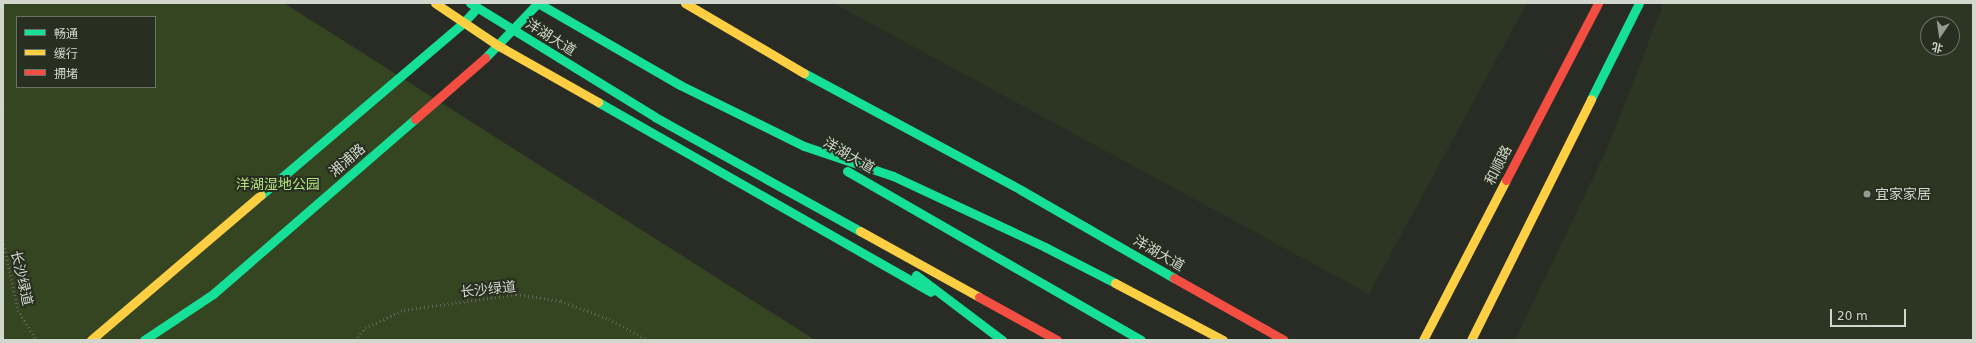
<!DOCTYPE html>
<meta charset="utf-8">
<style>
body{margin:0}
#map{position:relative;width:1976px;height:343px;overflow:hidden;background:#282c24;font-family:"DejaVu Sans","Noto Sans SC",sans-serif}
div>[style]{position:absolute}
.built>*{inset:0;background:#2d3623}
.green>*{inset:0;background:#354421}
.path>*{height:2.5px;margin-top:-1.25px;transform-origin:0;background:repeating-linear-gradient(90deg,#60645c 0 1px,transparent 0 4px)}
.fast>*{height:9px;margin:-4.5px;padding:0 4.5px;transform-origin:4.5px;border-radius:4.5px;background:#16e098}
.slow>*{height:9px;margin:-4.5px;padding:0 4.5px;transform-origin:4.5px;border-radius:4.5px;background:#ffcf43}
.jam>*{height:9px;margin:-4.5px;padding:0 4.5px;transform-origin:4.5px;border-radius:4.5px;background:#f24e42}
.fast-bridge>*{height:9px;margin:-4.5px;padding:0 4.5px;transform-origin:4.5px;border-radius:4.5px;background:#16e098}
.slow-bridge>*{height:9px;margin:-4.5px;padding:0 4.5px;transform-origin:4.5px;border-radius:4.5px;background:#ffcf43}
.jam-bridge>*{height:9px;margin:-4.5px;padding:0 4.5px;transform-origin:4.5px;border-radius:4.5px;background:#f24e42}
.dots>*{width:11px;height:11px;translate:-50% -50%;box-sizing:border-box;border:2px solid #282f20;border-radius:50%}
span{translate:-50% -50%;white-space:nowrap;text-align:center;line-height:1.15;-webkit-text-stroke:4px #282f20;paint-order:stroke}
.street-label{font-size:14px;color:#d2d7cd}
.park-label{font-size:14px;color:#b2e07c}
.poi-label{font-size:14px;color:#d2d7cd}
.left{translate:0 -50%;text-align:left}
.frame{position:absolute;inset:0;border:4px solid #d2d7cd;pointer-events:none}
.legend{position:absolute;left:16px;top:16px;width:140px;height:72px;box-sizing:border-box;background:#282f20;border:1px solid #6c7265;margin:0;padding:5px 7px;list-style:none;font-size:12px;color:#d2d7cd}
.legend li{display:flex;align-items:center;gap:8px;height:20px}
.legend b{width:20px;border:1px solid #6c7265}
.north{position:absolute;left:1920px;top:16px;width:40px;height:40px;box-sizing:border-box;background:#282f20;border:1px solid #6c7265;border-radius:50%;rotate:193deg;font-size:11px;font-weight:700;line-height:16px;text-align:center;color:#d2d7cd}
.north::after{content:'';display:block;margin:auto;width:14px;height:18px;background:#969b92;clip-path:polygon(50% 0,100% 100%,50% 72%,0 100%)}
.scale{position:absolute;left:1830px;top:309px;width:76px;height:18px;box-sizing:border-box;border:2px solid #d2d7cd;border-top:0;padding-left:5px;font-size:12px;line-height:14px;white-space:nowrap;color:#d2d7cd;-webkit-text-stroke:3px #282f20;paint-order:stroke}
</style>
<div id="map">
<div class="built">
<i style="clip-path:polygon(833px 3px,1527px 3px,1369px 294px)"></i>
<i style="clip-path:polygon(evenodd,1664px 3px,1973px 3px,1973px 340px,1515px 340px,1606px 151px,1664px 3px,1928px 24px,1952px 24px,1952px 48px,1928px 48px,1928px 24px)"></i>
</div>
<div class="green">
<i style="clip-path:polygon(evenodd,3px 3px,284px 3px,815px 340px,3px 340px,3px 3px,17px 17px,155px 17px,155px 87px,17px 87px,17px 17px)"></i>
</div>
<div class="path">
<i style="left:3px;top:104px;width:12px;rotate:90deg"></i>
<i style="left:3px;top:240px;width:72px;rotate:77.9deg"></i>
<i style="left:18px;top:310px;width:36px;rotate:58deg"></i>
<i style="left:355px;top:340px;width:16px;rotate:-50deg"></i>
<i style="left:365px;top:328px;width:43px;rotate:-24.8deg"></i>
<i style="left:404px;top:310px;width:113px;rotate:-8.1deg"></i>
<i style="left:516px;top:294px;width:46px;rotate:8.8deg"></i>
<i style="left:561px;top:301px;width:51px;rotate:20.6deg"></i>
<i style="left:609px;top:319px;width:44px;rotate:28.3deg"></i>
</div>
<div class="fast">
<i style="left:538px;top:3px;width:164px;rotate:30deg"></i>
<i style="left:680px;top:85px;width:138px;rotate:26.2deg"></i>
<i style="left:485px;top:58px;width:76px;rotate:-46.1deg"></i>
<i style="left:804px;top:73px;width:247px;rotate:28.3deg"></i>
<i style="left:1021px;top:190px;width:177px;rotate:29.9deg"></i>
<i style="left:1591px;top:99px;width:107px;rotate:-63.4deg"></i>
<i style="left:598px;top:102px;width:383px;rotate:29.7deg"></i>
<i style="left:261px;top:195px;width:265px;rotate:-40.4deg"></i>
<i style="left:463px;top:23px;width:21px;rotate:-47deg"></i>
<i style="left:144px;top:340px;width:83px;rotate:-33.7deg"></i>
<i style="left:213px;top:294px;width:267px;rotate:-40.9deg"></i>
</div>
<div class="slow">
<i style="left:435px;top:3px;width:77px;rotate:33.9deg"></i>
<i style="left:499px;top:46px;width:114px;rotate:29.5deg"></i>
<i style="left:685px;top:3px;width:138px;rotate:30.5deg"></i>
<i style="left:91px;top:340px;width:223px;rotate:-40.5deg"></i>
<i style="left:1423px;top:340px;width:180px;rotate:-62.6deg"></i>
<i style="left:1471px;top:340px;width:269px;rotate:-63.5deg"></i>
</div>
<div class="jam">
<i style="left:415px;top:119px;width:93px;rotate:-41.1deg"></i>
<i style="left:1506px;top:180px;width:199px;rotate:-62.5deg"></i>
<i style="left:1174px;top:278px;width:126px;rotate:29.4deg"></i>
</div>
<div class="fast-bridge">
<i style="left:470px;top:3px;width:217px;rotate:31.6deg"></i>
<i style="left:655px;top:117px;width:235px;rotate:29.1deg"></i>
<i style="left:804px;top:146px;width:94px;rotate:18.6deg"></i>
<i style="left:893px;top:176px;width:168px;rotate:25deg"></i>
<i style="left:1045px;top:247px;width:79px;rotate:27.2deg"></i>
<i style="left:847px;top:171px;width:339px;rotate:29.9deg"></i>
<i style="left:916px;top:275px;width:108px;rotate:37.1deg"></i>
</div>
<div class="slow-bridge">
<i style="left:860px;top:231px;width:136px;rotate:29deg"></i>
<i style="left:1115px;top:283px;width:122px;rotate:27.8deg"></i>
</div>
<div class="jam-bridge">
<i style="left:979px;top:297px;width:89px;rotate:28.9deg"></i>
</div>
<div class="dots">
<i style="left:1867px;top:194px;background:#969b92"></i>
</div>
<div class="street-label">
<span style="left:551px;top:37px;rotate:32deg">洋湖大道</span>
<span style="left:849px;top:155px;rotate:30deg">洋湖大道</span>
<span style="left:347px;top:160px;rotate:-41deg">湘浦路</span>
<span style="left:1498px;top:165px;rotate:-63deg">和顺路</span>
<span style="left:1159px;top:253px;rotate:30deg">洋湖大道</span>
<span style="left:22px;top:278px;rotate:77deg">长沙绿道</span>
<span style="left:488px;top:289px;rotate:-6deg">长沙绿道</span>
</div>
<div class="park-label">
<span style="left:278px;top:184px">洋湖湿地公园</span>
</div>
<div class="poi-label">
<span class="left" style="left:1875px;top:194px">宜家家居</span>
</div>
<div class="frame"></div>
<ul class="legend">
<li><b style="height:5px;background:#16e098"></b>畅通</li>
<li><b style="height:5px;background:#ffcf43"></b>缓行</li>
<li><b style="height:5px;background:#f24e42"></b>拥堵</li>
</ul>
<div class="north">北</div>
<div class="scale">20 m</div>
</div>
